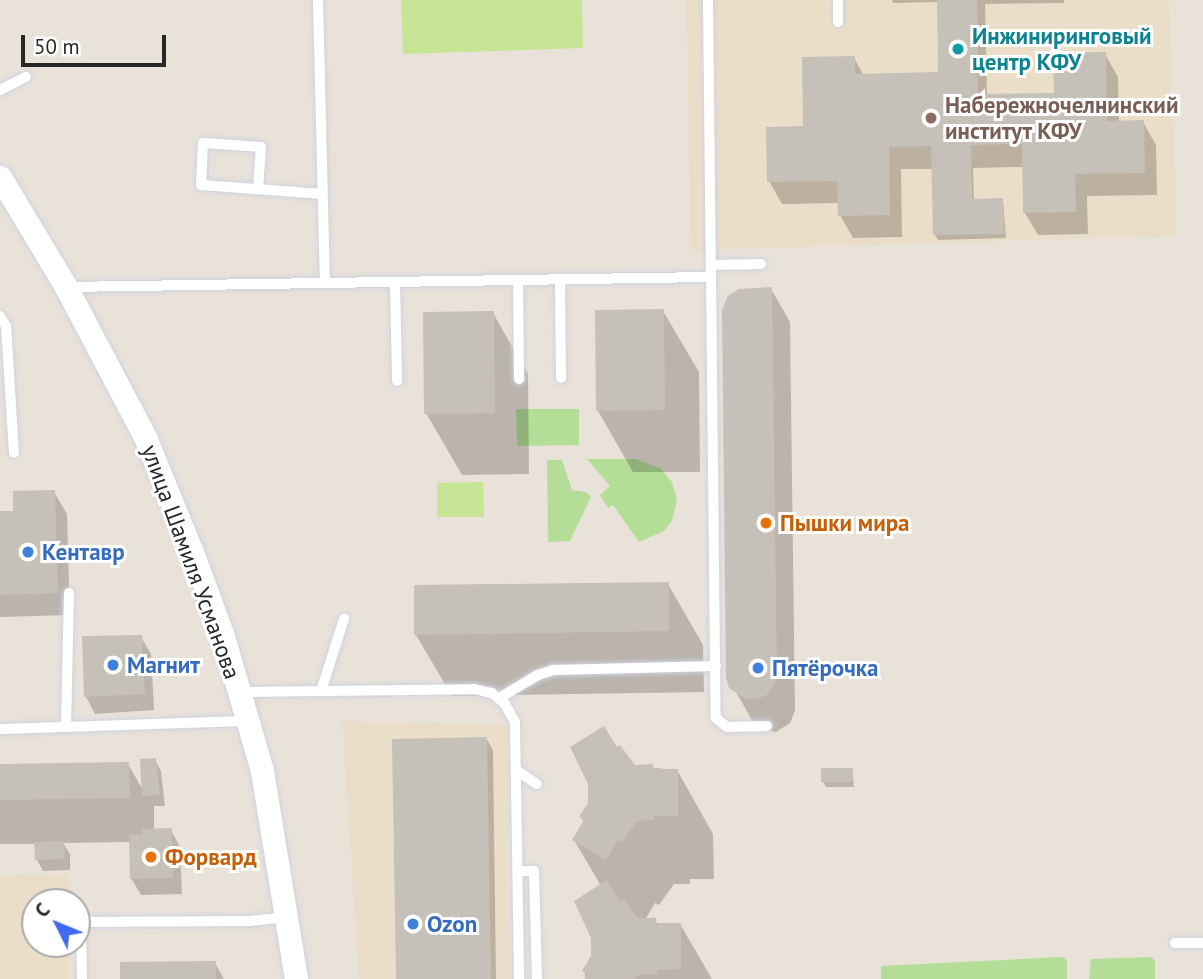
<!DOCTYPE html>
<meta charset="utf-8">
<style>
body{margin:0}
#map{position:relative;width:1203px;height:979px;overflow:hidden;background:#e9e2d9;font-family:"PT Sans",sans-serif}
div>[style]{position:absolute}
.education>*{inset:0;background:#ebdec9}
.green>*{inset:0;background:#b4de98}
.pitch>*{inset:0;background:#c7e594}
.shadow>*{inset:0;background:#0003}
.building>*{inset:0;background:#c5c0b8}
.roads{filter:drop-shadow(0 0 2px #cfd3e0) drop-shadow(0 0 2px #cfd3e0)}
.service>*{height:10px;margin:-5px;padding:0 5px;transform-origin:5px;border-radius:5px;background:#fff}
.minor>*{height:23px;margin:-11.5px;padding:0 11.5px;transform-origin:11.5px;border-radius:11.5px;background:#fff}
.dots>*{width:19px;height:19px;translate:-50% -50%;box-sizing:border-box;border:4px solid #fff;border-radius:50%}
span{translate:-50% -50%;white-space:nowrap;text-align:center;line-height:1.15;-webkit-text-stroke:6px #fff;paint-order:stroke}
.culture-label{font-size:23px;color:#0d838f;font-weight:700}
.left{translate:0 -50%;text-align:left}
.education-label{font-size:23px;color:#785e54;font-weight:700}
.food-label{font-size:23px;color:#c56008;font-weight:700}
.shop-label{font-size:23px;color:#366cbe;font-weight:700}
.street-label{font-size:23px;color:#272727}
.north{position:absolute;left:21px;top:888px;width:70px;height:70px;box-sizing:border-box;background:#fff;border:2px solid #a9a9a9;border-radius:50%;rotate:313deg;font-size:19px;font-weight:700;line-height:28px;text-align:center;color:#272727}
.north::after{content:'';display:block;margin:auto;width:24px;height:32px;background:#406af0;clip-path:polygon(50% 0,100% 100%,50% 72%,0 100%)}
.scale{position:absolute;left:21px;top:35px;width:145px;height:32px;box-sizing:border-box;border:4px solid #272727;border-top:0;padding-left:9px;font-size:21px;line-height:24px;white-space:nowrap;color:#272727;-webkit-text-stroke:5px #fff;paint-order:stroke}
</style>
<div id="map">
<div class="education">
<i style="clip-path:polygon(686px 0,1169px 0,1177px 236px,691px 250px)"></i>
<i style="clip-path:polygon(342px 721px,507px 725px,509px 979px,359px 979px)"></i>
<i style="clip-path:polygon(69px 874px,69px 902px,35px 902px,35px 944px,69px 944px,69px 979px,0 979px,0 876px)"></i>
</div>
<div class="green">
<i style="clip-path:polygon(579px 409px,579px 445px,517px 446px,516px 409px)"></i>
<i style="clip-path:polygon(587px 459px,636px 459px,661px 469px,672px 482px,677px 500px,672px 521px,664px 531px,639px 542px,613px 505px,608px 508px,600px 495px,610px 486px)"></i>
<i style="clip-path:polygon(547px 460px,562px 460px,572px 490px,586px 492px,591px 497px,570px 541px,548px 542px)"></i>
<i style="clip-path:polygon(1063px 957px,1067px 961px,1067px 979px,881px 979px,881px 966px)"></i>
<i style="clip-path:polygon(1151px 957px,1155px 961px,1155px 979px,1089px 979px,1091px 959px)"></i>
</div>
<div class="pitch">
<i style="clip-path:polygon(401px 0,582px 0,583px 48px,403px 54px)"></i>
<i style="clip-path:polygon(483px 482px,484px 517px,437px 517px,437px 483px)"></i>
</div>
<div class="shadow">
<i style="clip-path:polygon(892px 0,1064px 0,1064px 3px,985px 4px,987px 96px,1056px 95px,1105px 54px,1118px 77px,1119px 123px,1143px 122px,1156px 145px,1157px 195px,1087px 196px,1088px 234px,1038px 235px,1025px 213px,1024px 167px,973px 168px,974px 201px,1003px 200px,1006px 238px,938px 240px,935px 235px,933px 169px,901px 169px,902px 237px,853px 238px,840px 215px,840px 203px,782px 204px,769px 181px,854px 58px,864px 76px,940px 74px,939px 2px,893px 3px)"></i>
<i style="clip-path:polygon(771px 289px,790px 322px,795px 711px,790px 723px,776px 732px,757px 729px,728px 678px)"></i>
<i style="clip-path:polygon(663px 311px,699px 372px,700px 472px,633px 472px,598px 411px)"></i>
<i style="clip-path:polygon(493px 313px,528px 374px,529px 474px,462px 475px,426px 413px)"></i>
<i style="clip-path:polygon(54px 492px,67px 514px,70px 615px,0 617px,0 513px,15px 513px)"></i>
<i style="clip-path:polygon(668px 584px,703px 645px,704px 692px,452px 696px,416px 635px)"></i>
<i style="clip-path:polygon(141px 637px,151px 654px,154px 710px,95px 714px,86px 697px)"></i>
<i style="clip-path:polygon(486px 738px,493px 750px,496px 979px,398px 979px)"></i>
<i style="clip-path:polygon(616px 750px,634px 766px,677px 770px,713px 834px,714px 879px,690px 879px,690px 884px,674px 884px,659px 905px,655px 903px,645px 920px,655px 920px,658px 924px,680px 924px,712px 979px,586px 979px,584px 971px,593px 957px,601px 886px,574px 840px,584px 822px,581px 817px)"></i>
<i style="clip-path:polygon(155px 760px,161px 771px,165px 806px,154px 806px,154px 830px,171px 830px,180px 847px,182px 894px,141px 895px,131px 878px,130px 842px,63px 843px,70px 854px,70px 870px,43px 871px,37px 860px,36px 844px,0 844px,0 765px,128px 764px,143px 790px)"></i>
<i style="clip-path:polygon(852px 770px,854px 787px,826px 787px,823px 782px)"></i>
<i style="clip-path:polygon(215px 963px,224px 979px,122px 979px)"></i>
</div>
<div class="building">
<i style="clip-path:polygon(937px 0,977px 0,978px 94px,1054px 93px,1053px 53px,1106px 52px,1107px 121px,1144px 120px,1145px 173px,1075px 174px,1076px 212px,1023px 213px,1022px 144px,971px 145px,972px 199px,1003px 198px,1004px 234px,933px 235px,931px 146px,889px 147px,890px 215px,838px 216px,837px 181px,767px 182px,766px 127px,803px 126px,802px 57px,855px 56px,855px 74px,938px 72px)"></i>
<i style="clip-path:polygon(772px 287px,777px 678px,766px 696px,747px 700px,729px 688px,726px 678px,722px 310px,728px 296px,739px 289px)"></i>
<i style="clip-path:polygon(664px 309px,665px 410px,596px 411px,595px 310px)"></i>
<i style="clip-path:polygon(494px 311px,495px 413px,424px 414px,423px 312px)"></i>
<i style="clip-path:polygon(55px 490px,58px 593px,0 595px,0 511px,13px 511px,13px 491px)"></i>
<i style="clip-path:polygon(669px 582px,669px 631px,414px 635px,414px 585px)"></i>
<i style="clip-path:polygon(142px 635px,145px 694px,84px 697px,82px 636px)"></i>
<i style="clip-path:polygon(604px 726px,617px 747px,620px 745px,635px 765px,653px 764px,653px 769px,678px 769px,678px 816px,654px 816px,654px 820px,637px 821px,622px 842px,618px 840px,606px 860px,572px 840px,584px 820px,579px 817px,588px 803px,588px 784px,570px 747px)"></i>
<i style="clip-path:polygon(487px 737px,491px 979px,396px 979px,392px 739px)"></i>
<i style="clip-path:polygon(156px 758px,160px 795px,142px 796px,140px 759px)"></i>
<i style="clip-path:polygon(129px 762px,130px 798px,0 800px,0 764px)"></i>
<i style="clip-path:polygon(821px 768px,853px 768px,852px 782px,821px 782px)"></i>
<i style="clip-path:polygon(172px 828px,173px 878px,130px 879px,129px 835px,143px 835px,142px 829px)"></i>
<i style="clip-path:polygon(64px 841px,65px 859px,35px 860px,34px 842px)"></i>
<i style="clip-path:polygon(607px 880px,620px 901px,623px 899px,638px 918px,656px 918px,656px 923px,681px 923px,681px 969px,657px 970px,657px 974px,640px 974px,634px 979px,584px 979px,587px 974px,582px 971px,591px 956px,591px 938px,574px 901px)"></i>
<i style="clip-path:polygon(216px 961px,216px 979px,120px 979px,120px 962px)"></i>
</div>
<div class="roads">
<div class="service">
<i style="left:318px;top:0;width:283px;rotate:88.6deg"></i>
<i style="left:708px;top:0;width:277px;rotate:89.4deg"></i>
<i style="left:838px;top:0;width:22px;rotate:90deg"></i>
<i style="left:0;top:90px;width:29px;rotate:-27deg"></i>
<i style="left:258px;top:189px;width:42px;rotate:-85.9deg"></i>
<i style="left:261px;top:147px;width:58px;rotate:-176.1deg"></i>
<i style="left:203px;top:143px;width:42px;rotate:92.7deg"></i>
<i style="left:201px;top:185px;width:122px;rotate:4.2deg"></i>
<i style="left:711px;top:265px;width:50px;rotate:-1.1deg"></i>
<i style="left:518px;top:280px;width:99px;rotate:89.4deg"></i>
<i style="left:560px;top:280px;width:98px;rotate:89.4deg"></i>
<i style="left:395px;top:282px;width:99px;rotate:88.8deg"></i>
<i style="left:66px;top:287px;width:645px;rotate:-0.89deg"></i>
<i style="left:711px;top:277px;width:441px;rotate:89.4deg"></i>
<i style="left:716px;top:718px;width:14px;rotate:39deg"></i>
<i style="left:727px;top:727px;width:40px;rotate:-1.4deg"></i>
<i style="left:0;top:316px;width:12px;rotate:59deg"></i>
<i style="left:6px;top:326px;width:127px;rotate:86.4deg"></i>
<i style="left:321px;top:691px;width:76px;rotate:-72.3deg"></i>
<i style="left:239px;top:692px;width:235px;rotate:-0.7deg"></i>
<i style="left:474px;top:689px;width:18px;rotate:13deg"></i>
<i style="left:492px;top:693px;width:17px;rotate:40deg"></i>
<i style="left:505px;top:704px;width:21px;rotate:61deg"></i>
<i style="left:515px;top:722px;width:257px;rotate:89.1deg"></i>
<i style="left:499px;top:698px;width:45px;rotate:-30.5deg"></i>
<i style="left:538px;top:675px;width:16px;rotate:-18deg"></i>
<i style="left:553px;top:670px;width:163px;rotate:-1.4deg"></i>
<i style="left:66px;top:727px;width:134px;rotate:-88.7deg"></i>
<i style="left:0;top:729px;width:247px;rotate:-1.9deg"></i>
<i style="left:516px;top:770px;width:25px;rotate:34deg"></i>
<i style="left:518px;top:871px;width:16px"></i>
<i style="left:534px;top:871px;width:108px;rotate:88.4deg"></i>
<i style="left:1175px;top:943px;width:28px"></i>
<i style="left:82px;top:979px;width:57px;rotate:-91deg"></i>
<i style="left:81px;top:922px;width:169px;rotate:-0.3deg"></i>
<i style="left:250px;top:921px;width:38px;rotate:-6deg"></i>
</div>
<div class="minor">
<i style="left:0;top:177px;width:128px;rotate:59deg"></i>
<i style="left:66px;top:287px;width:170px;rotate:62.2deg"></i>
<i style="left:145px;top:437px;width:124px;rotate:67.8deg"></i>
<i style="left:192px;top:552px;width:86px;rotate:69.7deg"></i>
<i style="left:222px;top:633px;width:144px;rotate:73.8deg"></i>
<i style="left:262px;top:771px;width:211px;rotate:80.7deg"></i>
</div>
</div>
<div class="dots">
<i style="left:958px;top:49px;background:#0f9aa8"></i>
<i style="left:931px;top:118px;background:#8d6e63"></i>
<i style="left:766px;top:523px;background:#e8710a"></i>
<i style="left:28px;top:552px;background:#3f7fe0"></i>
<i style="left:113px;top:665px;background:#3f7fe0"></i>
<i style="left:758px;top:668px;background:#3f7fe0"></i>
<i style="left:151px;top:857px;background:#e8710a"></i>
<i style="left:413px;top:924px;background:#3f7fe0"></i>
</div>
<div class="culture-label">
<span class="left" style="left:972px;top:49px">Инжиниринговый<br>центр КФУ</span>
</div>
<div class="education-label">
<span class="left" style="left:945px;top:118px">Набережночелнинский<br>институт КФУ</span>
</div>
<div class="food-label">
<span class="left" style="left:780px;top:523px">Пышки мира</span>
<span class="left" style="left:165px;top:857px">Форвард</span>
</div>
<div class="shop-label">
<span class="left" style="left:42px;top:552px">Кентавр</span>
<span class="left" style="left:127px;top:665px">Магнит</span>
<span class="left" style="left:772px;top:668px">Пятёрочка</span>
<span class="left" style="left:427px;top:924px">Ozon</span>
</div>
<div class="street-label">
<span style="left:191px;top:562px;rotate:70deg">улица Шамиля Усманова</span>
</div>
<div class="north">С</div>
<div class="scale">50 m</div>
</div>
